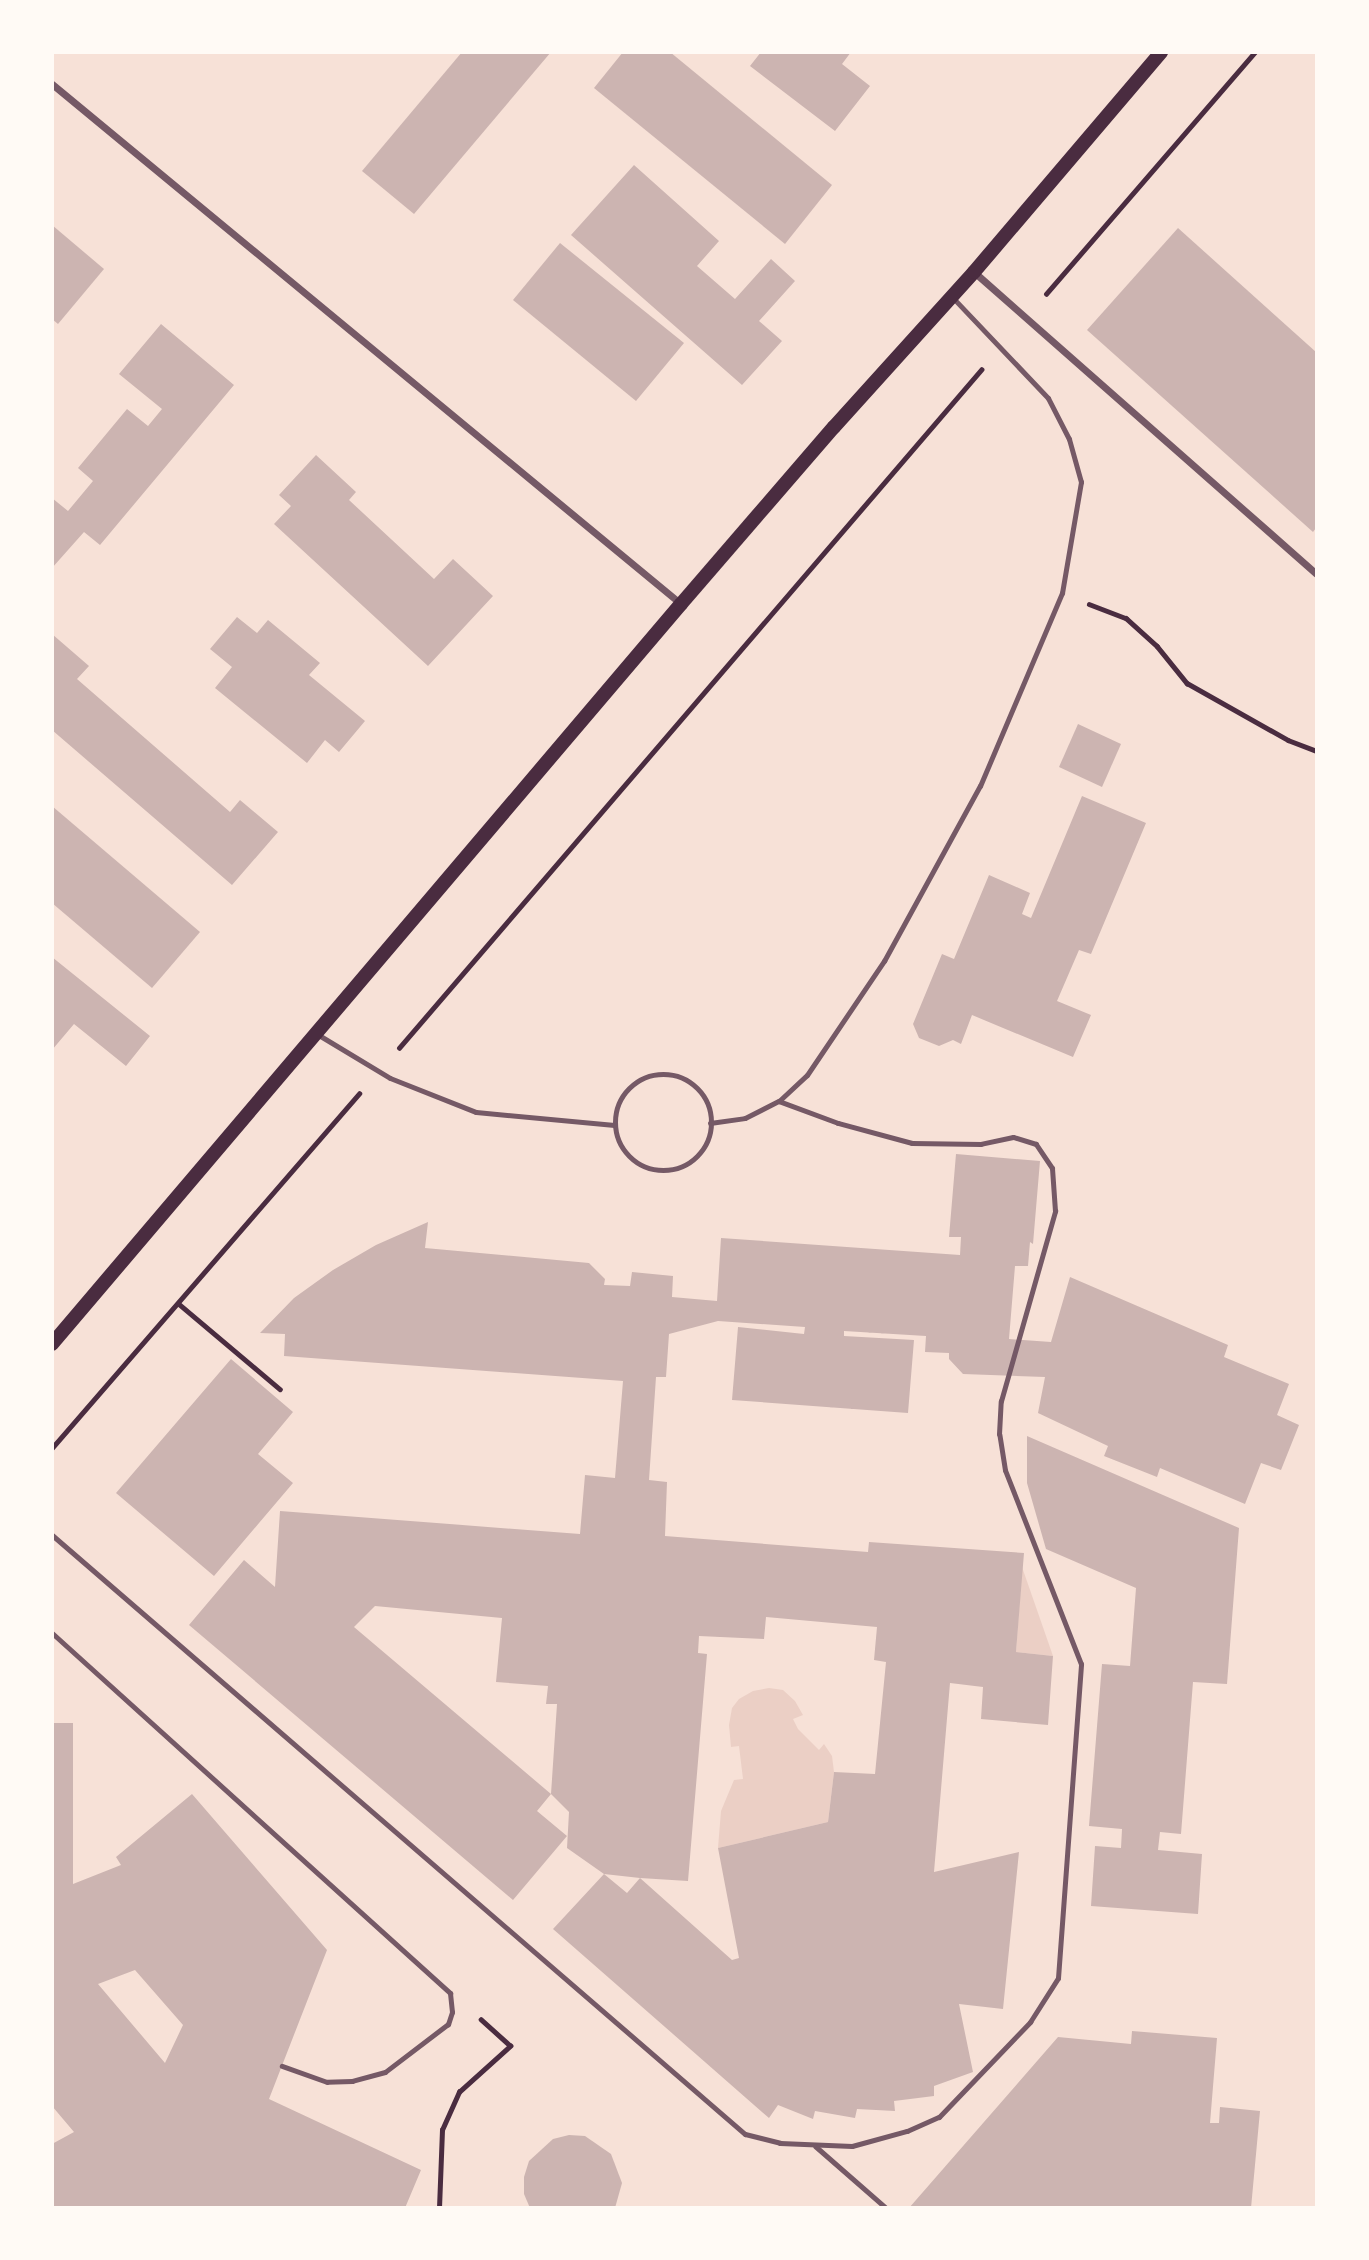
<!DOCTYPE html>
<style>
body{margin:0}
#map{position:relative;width:1369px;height:2260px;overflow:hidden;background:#f7e1d7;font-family:Ubuntu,sans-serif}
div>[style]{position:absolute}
.green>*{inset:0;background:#ebcfc5}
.building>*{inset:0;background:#ccb4b1}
.path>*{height:4.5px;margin:-2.25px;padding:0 2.25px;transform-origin:2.25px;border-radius:2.25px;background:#4a2c40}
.service>*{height:5px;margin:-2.5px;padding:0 2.5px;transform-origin:2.5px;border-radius:2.5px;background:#755966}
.service>.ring{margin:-2.5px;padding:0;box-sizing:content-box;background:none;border:5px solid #755966;border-radius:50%}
.minor>*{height:7px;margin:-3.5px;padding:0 3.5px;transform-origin:3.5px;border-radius:3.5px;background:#755966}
.secondary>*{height:14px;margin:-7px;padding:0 7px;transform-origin:7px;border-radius:7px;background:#4a2c40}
span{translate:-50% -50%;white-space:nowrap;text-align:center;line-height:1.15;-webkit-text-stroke:7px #fffaf5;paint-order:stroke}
.frame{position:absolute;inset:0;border:54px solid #fffaf5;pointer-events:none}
</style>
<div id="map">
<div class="green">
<i style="clip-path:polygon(1022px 1567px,1053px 1656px,1016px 1652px)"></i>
<i style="clip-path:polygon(769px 1688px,783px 1690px,795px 1701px,803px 1715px,793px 1719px,798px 1729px,819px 1750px,824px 1744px,832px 1756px,834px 1772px,828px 1822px,718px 1848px,721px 1811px,734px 1780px,743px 1779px,739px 1746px,731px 1747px,729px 1725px,732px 1708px,739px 1699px,753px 1691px)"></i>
</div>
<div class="building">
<i style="clip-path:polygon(462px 52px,551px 52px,414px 214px,362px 171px)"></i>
<i style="clip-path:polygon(623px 52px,670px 52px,832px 185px,785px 244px,594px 88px)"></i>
<i style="clip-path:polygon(761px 52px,851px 52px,842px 64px,870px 86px,835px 131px,750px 66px)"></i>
<i style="clip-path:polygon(634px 165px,719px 241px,697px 266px,735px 299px,771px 259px,795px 281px,759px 321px,782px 341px,742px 385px,571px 235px)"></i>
<i style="clip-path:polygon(52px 225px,104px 269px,58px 324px,52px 319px)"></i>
<i style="clip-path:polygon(1178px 228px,1316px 352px,1316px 528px,1313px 532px,1087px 330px)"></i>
<i style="clip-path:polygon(560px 243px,684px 343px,636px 401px,513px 300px)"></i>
<i style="clip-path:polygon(161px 324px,234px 385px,100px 545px,84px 532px,52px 568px,52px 498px,68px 511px,93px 481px,78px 468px,127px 409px,148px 426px,162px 409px,119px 374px)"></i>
<i style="clip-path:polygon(316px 455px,356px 492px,349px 500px,434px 579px,453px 559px,493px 596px,428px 666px,274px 524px,291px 506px,279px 495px)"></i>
<i style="clip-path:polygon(237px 617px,257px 633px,268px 620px,320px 663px,309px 675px,365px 721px,339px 752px,325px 740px,307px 763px,215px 688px,232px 667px,210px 649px)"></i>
<i style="clip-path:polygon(52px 634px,89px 666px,77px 679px,230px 812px,240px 800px,278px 832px,232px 885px,52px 730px)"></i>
<i style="clip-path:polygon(1078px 724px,1121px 744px,1102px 787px,1059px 767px)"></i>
<i style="clip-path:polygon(1082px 796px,1146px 823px,1091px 954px,1079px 950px,1057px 1001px,1091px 1015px,1073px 1057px,972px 1015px,961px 1044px,953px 1040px,939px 1046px,919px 1038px,913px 1024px,942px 954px,954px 959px,989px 875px,1030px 893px,1022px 914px,1031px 918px)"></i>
<i style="clip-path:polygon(52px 806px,200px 932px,152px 988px,52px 903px)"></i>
<i style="clip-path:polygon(52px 957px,150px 1036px,126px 1066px,74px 1024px,52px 1050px)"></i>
<i style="clip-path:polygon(evenodd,956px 1154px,1040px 1161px,1033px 1244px,1030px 1242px,1028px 1266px,1015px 1266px,1009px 1339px,1051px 1342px,1070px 1277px,1228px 1345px,1224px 1357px,1289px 1384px,1277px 1415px,1299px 1425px,1281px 1470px,1261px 1463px,1245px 1504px,1160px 1468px,1157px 1477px,1104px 1456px,1108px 1446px,1038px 1413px,1045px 1377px,963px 1374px,949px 1359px,949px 1353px,925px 1352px,926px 1336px,844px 1331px,844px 1336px,914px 1340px,908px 1413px,732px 1400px,738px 1327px,804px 1334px,805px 1327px,718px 1321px,669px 1334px,666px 1377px,656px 1377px,649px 1480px,667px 1482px,665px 1536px,868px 1552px,869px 1542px,1024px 1553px,1016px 1652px,1053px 1656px,1048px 1725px,981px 1719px,983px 1687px,950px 1683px,934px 1872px,1019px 1852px,1003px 2009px,959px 2004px,973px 2072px,934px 2086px,934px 2096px,894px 2101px,895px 2111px,857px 2109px,855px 2118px,815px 2111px,813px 2119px,778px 2105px,769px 2118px,553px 1929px,604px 1874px,567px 1848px,569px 1812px,551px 1794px,557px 1704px,546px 1704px,548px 1686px,496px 1682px,502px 1618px,375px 1606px,354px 1627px,551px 1794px,537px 1811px,567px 1836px,513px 1900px,189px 1625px,244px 1560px,275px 1587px,280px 1511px,580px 1534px,585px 1475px,615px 1478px,623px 1381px,284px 1356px,285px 1334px,260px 1333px,294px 1298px,333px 1270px,376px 1245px,428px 1222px,425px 1248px,589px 1263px,605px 1279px,604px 1285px,630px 1286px,632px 1272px,673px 1276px,672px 1297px,717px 1301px,721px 1238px,960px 1255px,961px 1237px,949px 1237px,956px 1154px,766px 1617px,877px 1627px,874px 1660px,886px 1662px,875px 1774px,834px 1772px,828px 1822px,718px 1848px,739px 1958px,732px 1960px,640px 1878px,688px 1881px,707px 1654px,698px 1653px,699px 1636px,764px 1639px,766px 1617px,956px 1154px,604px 1874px,640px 1878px,627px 1893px,604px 1874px)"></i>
<i style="clip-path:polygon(231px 1359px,293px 1412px,258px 1454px,293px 1483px,214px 1576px,116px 1493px)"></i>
<i style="clip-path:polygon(1027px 1436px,1239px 1528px,1227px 1684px,1193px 1682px,1181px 1834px,1160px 1832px,1158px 1850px,1202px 1854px,1198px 1914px,1091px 1906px,1095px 1846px,1121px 1848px,1122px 1829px,1089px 1826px,1102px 1664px,1130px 1666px,1136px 1588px,1046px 1549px,1027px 1483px)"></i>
<i style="clip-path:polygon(evenodd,52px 1723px,73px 1723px,73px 1884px,121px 1865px,116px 1857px,192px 1794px,327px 1950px,269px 2099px,421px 2170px,405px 2208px,52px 2208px,52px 2144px,74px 2132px,52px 2106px,52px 1723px,135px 1970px,183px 2025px,165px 2063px,98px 1984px,135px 1970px)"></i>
<i style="clip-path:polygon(1132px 2031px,1217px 2038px,1210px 2123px,1219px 2123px,1220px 2107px,1260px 2111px,1251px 2208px,909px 2208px,1058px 2037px,1131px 2044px)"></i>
<i style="clip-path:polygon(569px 2135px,585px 2136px,611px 2154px,622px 2183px,615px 2208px,530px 2208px,524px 2194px,524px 2177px,529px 2161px,553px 2139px)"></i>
</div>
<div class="path">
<i style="left:1046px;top:294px;width:320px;rotate:-49.2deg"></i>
<i style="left:1089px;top:604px;width:40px;rotate:21deg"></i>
<i style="left:1126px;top:618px;width:42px;rotate:42.1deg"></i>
<i style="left:1157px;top:646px;width:48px;rotate:51deg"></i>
<i style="left:1187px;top:683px;width:116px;rotate:29.4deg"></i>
<i style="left:1288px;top:740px;width:30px;rotate:21deg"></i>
<i style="left:399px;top:1048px;width:894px;rotate:-49.36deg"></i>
<i style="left:179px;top:1304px;width:132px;rotate:40.1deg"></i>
<i style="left:52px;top:1448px;width:469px;rotate:-49.1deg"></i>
<i style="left:439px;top:2208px;width:78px;rotate:-87.8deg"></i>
<i style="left:442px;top:2130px;width:42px;rotate:-65.9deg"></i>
<i style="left:459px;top:2092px;width:69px;rotate:-42deg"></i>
<i style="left:510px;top:2046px;width:39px;rotate:-138deg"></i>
</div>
<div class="service">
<i style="left:317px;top:1034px;width:85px;rotate:31.1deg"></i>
<i style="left:390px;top:1078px;width:92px;rotate:21.6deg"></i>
<i style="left:476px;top:1112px;width:139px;rotate:5.4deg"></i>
<i class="ring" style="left:615px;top:1074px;width:91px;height:91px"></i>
<i style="left:710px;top:1123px;width:35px;rotate:-8deg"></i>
<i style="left:745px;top:1118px;width:38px;rotate:-27deg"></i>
<i style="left:779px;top:1101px;width:38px;rotate:-43deg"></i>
<i style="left:807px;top:1075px;width:138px;rotate:-56deg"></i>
<i style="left:884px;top:961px;width:200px;rotate:-61.3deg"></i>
<i style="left:980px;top:786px;width:210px;rotate:-67deg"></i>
<i style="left:1062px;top:593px;width:113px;rotate:-80.3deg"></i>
<i style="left:1081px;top:482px;width:45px;rotate:-105.6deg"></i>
<i style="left:1069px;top:439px;width:46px;rotate:-117.1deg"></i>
<i style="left:1048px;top:398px;width:137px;rotate:-133.5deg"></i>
<i style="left:52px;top:1535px;width:916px;rotate:40.84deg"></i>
<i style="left:745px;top:2134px;width:36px;rotate:14deg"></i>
<i style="left:780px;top:2143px;width:72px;rotate:2.4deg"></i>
<i style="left:852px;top:2146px;width:57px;rotate:-15.3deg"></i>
<i style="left:907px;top:2131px;width:35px;rotate:-24deg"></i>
<i style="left:939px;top:2117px;width:132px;rotate:-46.2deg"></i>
<i style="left:1030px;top:2022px;width:52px;rotate:-57.5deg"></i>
<i style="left:1058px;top:1978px;width:315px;rotate:-85.8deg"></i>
<i style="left:1081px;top:1664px;width:208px;rotate:-111.4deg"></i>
<i style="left:1005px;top:1470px;width:36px;rotate:-99deg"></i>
<i style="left:999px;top:1434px;width:33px;rotate:-87deg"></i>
<i style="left:1001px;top:1401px;width:198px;rotate:-74.1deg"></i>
<i style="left:1055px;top:1211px;width:43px;rotate:-94deg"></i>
<i style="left:1052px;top:1168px;width:29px;rotate:-124deg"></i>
<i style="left:1036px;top:1144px;width:24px;rotate:-163deg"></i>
<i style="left:1013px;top:1137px;width:33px;rotate:168deg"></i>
<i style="left:981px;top:1144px;width:69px;rotate:-179.2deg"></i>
<i style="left:912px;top:1143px;width:77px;rotate:-164.9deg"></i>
<i style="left:838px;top:1123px;width:63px;rotate:-159.6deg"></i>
<i style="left:52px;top:1633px;width:537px;rotate:42.13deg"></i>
<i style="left:450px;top:1993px;width:19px;rotate:84deg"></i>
<i style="left:452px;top:2012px;width:13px;rotate:108deg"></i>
<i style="left:448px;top:2024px;width:79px;rotate:142.7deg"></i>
<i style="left:385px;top:2072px;width:34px;rotate:165deg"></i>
<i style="left:352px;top:2081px;width:25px;rotate:178deg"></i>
<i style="left:327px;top:2082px;width:48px;rotate:-160.4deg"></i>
<i style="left:815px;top:2146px;width:94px;rotate:41.1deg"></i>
</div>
<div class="minor">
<i style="left:52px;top:84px;width:816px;rotate:39.58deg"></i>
<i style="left:974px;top:272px;width:456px;rotate:41.4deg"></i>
</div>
<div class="secondary">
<i style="left:52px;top:1344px;width:971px;rotate:-49.64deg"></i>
<i style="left:681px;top:604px;width:234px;rotate:-49.2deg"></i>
<i style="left:834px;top:427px;width:209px;rotate:-47.9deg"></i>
<i style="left:974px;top:272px;width:289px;rotate:-49.6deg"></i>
</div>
<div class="frame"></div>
</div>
